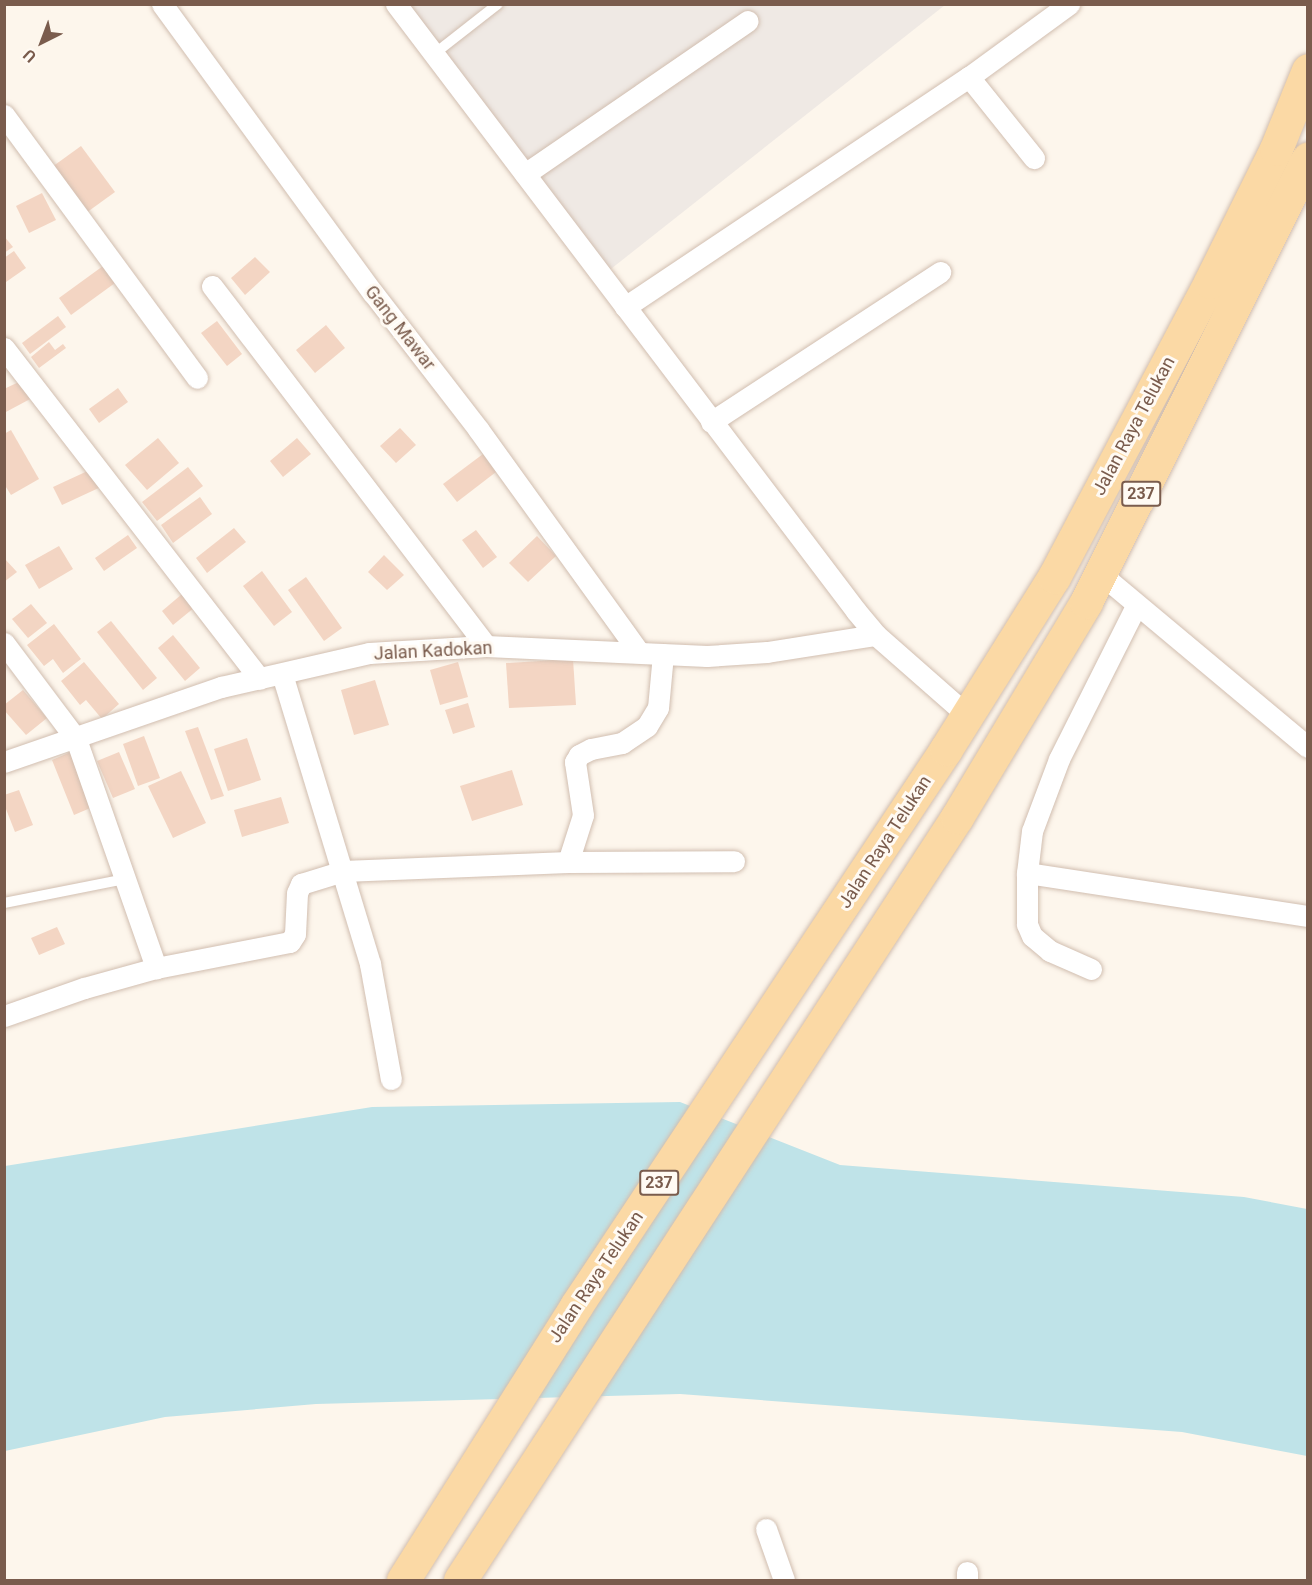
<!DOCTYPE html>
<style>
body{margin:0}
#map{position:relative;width:1312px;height:1585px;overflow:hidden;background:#fdf6ec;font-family:Roboto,sans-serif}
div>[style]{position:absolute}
.industrial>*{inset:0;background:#efe9e4}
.water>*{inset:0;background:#bfe3e8}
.building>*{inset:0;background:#f3d5c3}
.roads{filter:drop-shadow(0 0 2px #d1beb0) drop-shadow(0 0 2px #d1beb0)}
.lane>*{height:10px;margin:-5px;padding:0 5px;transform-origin:5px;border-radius:5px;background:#fff}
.street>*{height:21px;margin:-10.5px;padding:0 10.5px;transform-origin:10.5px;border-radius:10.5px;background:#fff}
.primary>*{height:33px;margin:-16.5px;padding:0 16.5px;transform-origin:16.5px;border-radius:16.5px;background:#fbd9a5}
span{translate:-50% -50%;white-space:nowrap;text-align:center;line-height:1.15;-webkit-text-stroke:6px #fffaf3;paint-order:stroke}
.shield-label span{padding:2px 4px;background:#fffaf3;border:2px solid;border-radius:4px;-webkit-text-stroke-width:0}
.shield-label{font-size:16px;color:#7a5c4d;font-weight:700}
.street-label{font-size:18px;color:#7a5c4d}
.frame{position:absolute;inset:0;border:6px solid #7a5c4d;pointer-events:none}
.north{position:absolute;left:12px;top:12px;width:60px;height:60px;-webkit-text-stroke:4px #fffaf3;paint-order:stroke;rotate:222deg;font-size:16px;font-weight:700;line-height:24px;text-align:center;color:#7a5c4d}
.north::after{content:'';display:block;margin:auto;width:21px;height:27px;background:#7a5c4d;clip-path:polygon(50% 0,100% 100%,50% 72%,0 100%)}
</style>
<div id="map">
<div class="industrial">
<i style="clip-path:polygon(395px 5px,945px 5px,602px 276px)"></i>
</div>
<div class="water">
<i style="clip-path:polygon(680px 1102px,840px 1165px,1244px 1197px,1307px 1209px,1307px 1456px,1182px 1432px,680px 1394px,316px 1404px,165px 1417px,5px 1451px,5px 1166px,372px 1107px)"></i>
</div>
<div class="building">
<i style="clip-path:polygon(81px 146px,115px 192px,86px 213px,52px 167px)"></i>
<i style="clip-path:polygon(42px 193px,56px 220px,29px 233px,16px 206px)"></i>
<i style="clip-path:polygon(4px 236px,13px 247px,4px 253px)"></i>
<i style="clip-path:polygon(14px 251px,26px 268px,6px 282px,4px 258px)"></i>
<i style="clip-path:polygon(255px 257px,270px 272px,245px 295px,231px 278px)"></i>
<i style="clip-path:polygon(103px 266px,115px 283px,71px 315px,59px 298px)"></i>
<i style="clip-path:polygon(58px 316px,66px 327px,30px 354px,22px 343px)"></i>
<i style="clip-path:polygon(217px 321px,242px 354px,227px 366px,201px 333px)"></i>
<i style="clip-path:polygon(326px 325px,345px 348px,315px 373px,296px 350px)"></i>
<i style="clip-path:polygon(49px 342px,55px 350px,63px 344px,66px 348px,39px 368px,31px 357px)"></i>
<i style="clip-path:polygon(23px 380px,32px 398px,4px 413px,4px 389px)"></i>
<i style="clip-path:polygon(118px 388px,128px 402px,99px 423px,89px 409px)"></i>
<i style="clip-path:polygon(400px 428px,416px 445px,396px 463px,380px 446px)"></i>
<i style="clip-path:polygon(11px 430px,39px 479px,11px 495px,4px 484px,4px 434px)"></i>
<i style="clip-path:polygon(158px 438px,179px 463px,147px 490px,125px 465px)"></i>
<i style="clip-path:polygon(297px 438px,311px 454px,283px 477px,270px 461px)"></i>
<i style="clip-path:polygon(483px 454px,496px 472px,457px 502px,443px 484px)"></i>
<i style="clip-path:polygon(188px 467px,203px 486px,157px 521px,142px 502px)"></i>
<i style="clip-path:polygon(94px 468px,103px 486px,62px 505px,53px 487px)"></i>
<i style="clip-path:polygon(200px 497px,212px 514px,173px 543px,161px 525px)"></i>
<i style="clip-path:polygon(234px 528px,246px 542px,207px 573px,196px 558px)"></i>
<i style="clip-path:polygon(476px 530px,497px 557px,483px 568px,462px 540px)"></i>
<i style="clip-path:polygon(128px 535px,137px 548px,104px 571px,95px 558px)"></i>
<i style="clip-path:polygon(537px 536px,556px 556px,528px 582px,509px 563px)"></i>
<i style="clip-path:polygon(59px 546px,73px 569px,39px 589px,25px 565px)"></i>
<i style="clip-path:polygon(384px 555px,404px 575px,387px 590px,368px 572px)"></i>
<i style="clip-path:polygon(4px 558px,17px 572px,4px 582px)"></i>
<i style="clip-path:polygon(262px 571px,292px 612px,274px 626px,243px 586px)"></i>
<i style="clip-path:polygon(306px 577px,342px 628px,324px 641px,288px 590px)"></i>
<i style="clip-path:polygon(188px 589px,200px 603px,173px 625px,162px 611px)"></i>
<i style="clip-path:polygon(31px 604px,47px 623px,28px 638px,12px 619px)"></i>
<i style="clip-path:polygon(111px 621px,157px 678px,143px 690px,97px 632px)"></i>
<i style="clip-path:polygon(54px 624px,81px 659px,63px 673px,53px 659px,44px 666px,27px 645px)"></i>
<i style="clip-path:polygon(173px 635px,200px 668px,185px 681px,158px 648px)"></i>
<i style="clip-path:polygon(573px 659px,576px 705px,509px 708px,506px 663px)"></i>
<i style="clip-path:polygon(84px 662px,119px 704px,102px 719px,86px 700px,80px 705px,61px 681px)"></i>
<i style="clip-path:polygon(458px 662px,468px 697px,440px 705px,430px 670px)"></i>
<i style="clip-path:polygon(375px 680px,389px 725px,354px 735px,341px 690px)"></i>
<i style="clip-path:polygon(23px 690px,47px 718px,26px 735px,4px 710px,4px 705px)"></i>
<i style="clip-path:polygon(468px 703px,475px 727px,453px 734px,445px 710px)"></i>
<i style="clip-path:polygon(198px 727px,224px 796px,211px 800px,185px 731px)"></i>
<i style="clip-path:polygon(144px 736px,160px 778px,138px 786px,123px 744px)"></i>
<i style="clip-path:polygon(247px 738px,261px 780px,228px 791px,214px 749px)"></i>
<i style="clip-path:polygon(73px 751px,95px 806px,74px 815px,52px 760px)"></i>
<i style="clip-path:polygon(119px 752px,135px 789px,113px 798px,97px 761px)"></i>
<i style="clip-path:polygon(512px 770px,523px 805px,472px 821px,460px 786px)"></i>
<i style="clip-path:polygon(181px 771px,206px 823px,173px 838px,148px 786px)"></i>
<i style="clip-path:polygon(19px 790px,33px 825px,15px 832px,4px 804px,4px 795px)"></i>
<i style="clip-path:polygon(281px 797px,289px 823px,242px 837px,234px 810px)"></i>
<i style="clip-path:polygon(57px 927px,65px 944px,39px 955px,31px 938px)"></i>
</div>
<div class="roads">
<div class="lane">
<i style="left:434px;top:54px;width:81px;rotate:-38deg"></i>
<i style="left:4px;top:903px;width:123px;rotate:-11.2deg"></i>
</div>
<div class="street">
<i style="left:162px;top:4px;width:358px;rotate:53.9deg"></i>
<i style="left:373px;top:293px;width:172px;rotate:52.3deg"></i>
<i style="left:478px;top:429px;width:275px;rotate:54.2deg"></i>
<i style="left:396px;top:4px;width:762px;rotate:52.84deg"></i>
<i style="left:856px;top:611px;width:31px;rotate:50deg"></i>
<i style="left:876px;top:635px;width:121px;rotate:41.3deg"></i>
<i style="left:969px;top:77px;width:104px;rotate:51.3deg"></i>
<i style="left:4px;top:115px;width:326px;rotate:53.7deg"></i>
<i style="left:525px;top:174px;width:270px;rotate:-34.5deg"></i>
<i style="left:212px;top:286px;width:452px;rotate:52.7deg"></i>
<i style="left:625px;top:307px;width:414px;rotate:-33.8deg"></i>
<i style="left:969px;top:77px;width:124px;rotate:-36.1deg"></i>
<i style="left:4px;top:348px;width:418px;rotate:52.3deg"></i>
<i style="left:711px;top:422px;width:274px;rotate:-33.2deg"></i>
<i style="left:1102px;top:575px;width:268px;rotate:39.9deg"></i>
<i style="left:4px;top:643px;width:120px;rotate:53.1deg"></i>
<i style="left:76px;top:739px;width:243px;rotate:70.7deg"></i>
<i style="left:156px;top:968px;width:75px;rotate:164.5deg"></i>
<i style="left:84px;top:988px;width:85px;rotate:160.7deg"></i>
<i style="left:282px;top:674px;width:303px;rotate:73.1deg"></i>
<i style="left:370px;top:964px;width:117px;rotate:79.7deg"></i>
<i style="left:4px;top:762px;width:230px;rotate:-19.1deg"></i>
<i style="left:221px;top:687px;width:152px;rotate:-12.9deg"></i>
<i style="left:369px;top:653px;width:117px;rotate:-3.4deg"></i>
<i style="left:486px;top:646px;width:221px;rotate:2.6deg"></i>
<i style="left:707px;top:656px;width:60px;rotate:-3.8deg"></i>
<i style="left:767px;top:652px;width:110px;rotate:-8.9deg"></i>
<i style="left:568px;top:862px;width:49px;rotate:-72.3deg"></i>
<i style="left:583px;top:815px;width:54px;rotate:-98.6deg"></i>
<i style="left:575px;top:762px;width:8px;rotate:-60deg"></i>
<i style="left:579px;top:755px;width:13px;rotate:-27deg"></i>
<i style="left:591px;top:749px;width:32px;rotate:-11deg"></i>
<i style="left:622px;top:743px;width:30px;rotate:-34deg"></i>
<i style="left:647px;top:726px;width:21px;rotate:-59deg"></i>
<i style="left:658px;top:708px;width:54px;rotate:-84.7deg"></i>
<i style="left:1027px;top:873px;width:284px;rotate:8.7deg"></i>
<i style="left:156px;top:968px;width:136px;rotate:-11deg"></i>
<i style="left:290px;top:942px;width:9px;rotate:-58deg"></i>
<i style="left:295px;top:934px;width:41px;rotate:-87.2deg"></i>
<i style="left:297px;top:893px;width:10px;rotate:-66deg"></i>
<i style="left:301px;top:884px;width:44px;rotate:-17.2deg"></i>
<i style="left:343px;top:871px;width:225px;rotate:-2.3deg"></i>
<i style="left:568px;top:862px;width:166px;rotate:-0.3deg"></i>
<i style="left:1091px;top:969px;width:45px;rotate:-156.3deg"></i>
<i style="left:1050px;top:951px;width:23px;rotate:-140deg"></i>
<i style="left:1032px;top:936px;width:13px;rotate:-113deg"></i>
<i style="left:1027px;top:924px;width:51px;rotate:-90deg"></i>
<i style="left:1027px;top:873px;width:42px;rotate:-83.2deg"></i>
<i style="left:1032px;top:831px;width:77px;rotate:-69.4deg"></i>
<i style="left:1059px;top:759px;width:171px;rotate:-63.3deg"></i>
<i style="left:766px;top:1529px;width:54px;rotate:70.6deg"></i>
<i style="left:967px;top:1572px;width:8px;rotate:90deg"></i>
</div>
<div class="primary">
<i style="left:403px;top:1580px;width:324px;rotate:-57.7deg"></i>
<i style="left:576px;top:1306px;width:669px;rotate:-56.4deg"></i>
<i style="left:946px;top:749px;width:203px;rotate:-57.9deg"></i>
<i style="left:1054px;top:577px;width:334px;rotate:-62.1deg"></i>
<i style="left:1210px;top:282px;width:148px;rotate:-63.6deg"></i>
<i style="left:1276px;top:149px;width:85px;rotate:-67.9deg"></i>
<i style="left:460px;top:1580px;width:911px;rotate:-56.92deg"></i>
<i style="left:957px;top:817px;width:251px;rotate:-59deg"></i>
<i style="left:1086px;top:602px;width:496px;rotate:-63.4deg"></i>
</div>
</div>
<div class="shield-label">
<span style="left:1141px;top:494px">237</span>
<span style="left:659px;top:1183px">237</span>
</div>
<div class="street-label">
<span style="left:400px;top:328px;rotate:52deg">Gang Mawar</span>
<span style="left:1134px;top:426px;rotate:-62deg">Jalan Raya Telukan</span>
<span style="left:433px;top:651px;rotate:-3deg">Jalan Kadokan</span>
<span style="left:885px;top:842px;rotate:-57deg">Jalan Raya Telukan</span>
<span style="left:596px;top:1277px;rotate:-56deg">Jalan Raya Telukan</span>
</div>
<div class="frame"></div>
<div class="north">U</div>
</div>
